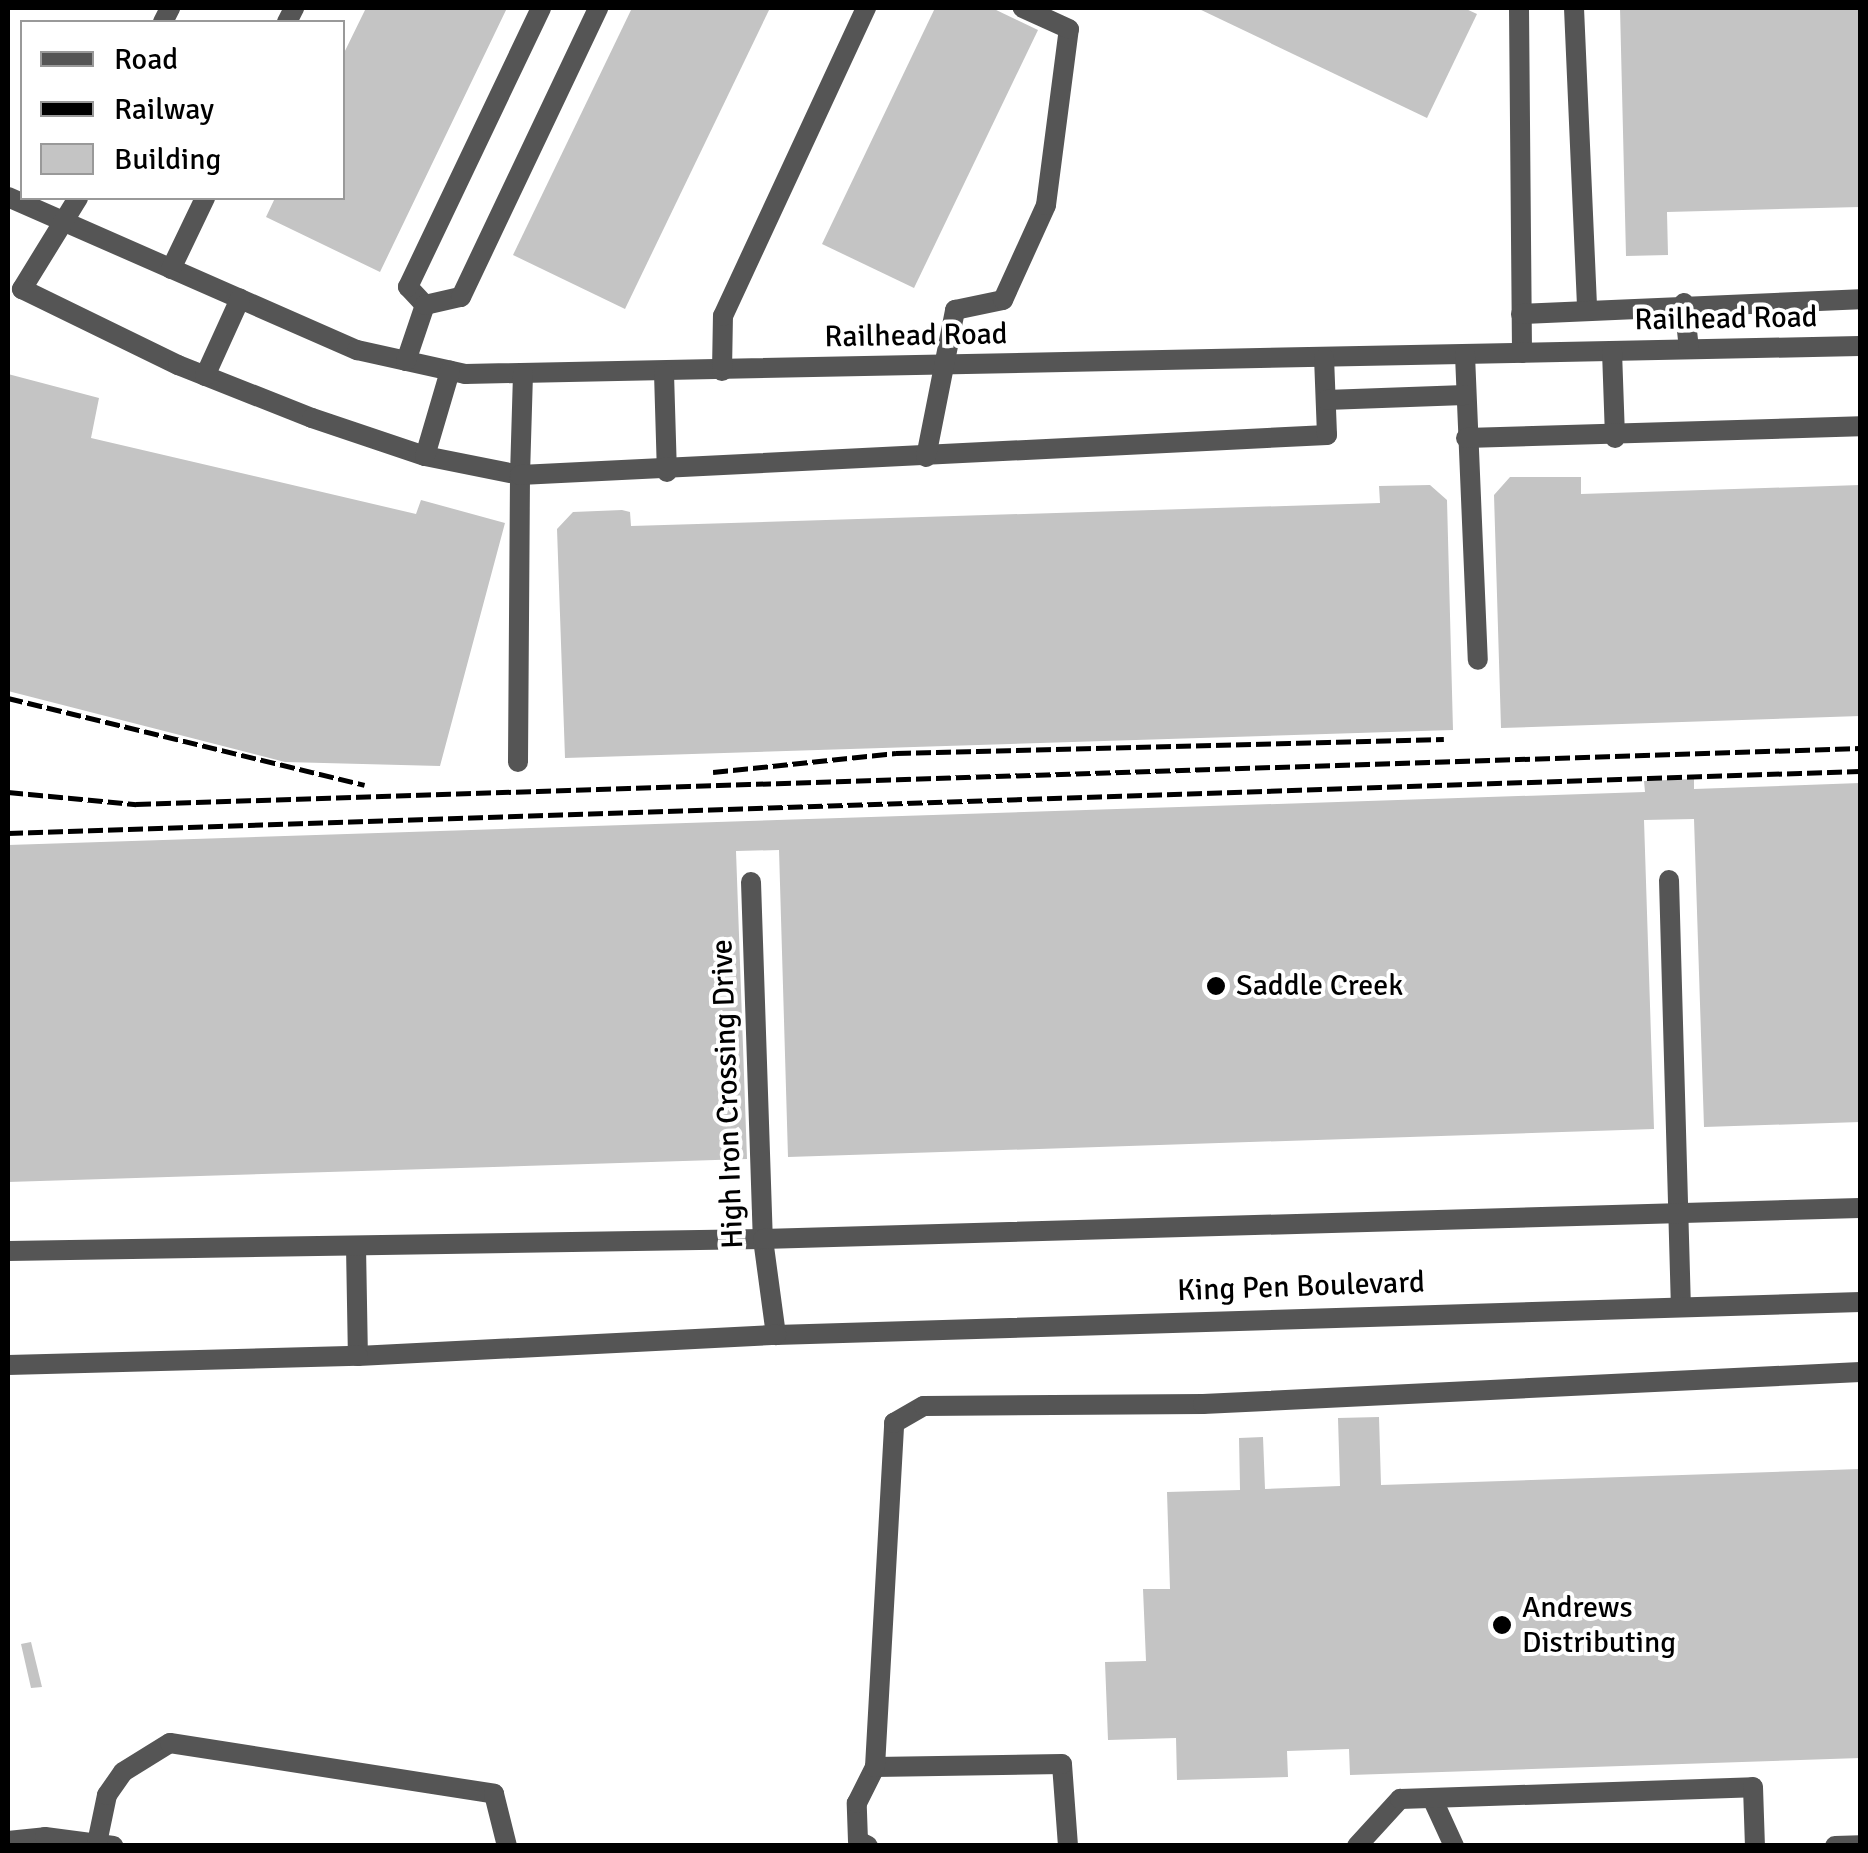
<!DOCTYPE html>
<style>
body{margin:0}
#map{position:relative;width:1868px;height:1853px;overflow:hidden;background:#fff;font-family:Signika,sans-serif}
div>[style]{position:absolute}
.building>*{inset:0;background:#c4c4c4}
.minor>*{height:20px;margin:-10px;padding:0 10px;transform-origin:10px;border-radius:10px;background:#555}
.rail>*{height:5px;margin-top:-2.5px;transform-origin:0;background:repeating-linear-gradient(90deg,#000 0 15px,transparent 0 20px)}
.dots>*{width:28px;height:28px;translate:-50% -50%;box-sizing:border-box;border:5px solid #fff;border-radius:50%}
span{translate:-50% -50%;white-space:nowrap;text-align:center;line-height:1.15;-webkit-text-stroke:8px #fff;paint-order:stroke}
.street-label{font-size:30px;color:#000}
.poi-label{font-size:30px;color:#000}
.left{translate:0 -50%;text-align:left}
.frame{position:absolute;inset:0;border:10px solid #000;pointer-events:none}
.legend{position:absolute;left:20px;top:20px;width:325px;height:180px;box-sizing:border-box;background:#fff;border:2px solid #999;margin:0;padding:12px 18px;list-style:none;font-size:30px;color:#000}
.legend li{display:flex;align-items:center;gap:20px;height:50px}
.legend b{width:50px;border:2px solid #999}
</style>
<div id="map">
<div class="building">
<i style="clip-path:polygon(366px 8px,507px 8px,380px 272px,266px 217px,275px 198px,342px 198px,342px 57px)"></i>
<i style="clip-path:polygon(632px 8px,770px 8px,625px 309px,513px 255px)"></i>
<i style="clip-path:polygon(935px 8px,992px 8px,1038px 30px,914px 288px,822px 244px)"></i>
<i style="clip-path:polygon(1197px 8px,1464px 8px,1477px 14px,1427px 118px)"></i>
<i style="clip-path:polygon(1620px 8px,1860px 8px,1860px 207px,1667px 212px,1668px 255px,1626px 256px)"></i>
<i style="clip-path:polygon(8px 374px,99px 398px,91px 438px,416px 514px,421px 500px,505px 523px,440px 766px,285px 762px,8px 691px)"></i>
<i style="clip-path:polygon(1510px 477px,1581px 477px,1581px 494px,1860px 485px,1860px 716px,1501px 728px,1494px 495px)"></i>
<i style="clip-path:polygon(1430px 485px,1447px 500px,1453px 730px,565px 758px,557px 529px,573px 512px,622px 510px,630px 512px,631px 526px,1380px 503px,1379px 486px)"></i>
<i style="clip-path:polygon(1694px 779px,1694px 789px,1860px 783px,1860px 1122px,1704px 1127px,1694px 819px,1644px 820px,1654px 1129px,788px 1157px,779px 850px,736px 851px,747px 1159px,8px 1182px,8px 845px,1645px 792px,1644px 781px)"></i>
<i style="clip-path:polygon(1379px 1417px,1381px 1485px,1860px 1469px,1860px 1758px,1350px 1775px,1349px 1749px,1287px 1751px,1288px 1777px,1177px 1780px,1176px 1738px,1108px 1740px,1105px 1662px,1146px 1661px,1143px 1589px,1170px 1589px,1167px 1492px,1240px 1490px,1239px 1438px,1263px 1437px,1265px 1489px,1340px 1486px,1338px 1418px)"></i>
<i style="clip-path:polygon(31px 1642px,42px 1687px,31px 1688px,21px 1644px)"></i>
</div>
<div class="minor">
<i style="left:1519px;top:8px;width:345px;rotate:89.5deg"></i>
<i style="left:1574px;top:8px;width:302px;rotate:87.5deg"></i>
<i style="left:163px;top:22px;width:16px;rotate:-63deg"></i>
<i style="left:287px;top:22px;width:16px;rotate:-63deg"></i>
<i style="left:8px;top:197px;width:381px;rotate:23.7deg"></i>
<i style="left:357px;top:350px;width:111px;rotate:12.5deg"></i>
<i style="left:465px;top:374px;width:1395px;rotate:-1.15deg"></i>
<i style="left:78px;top:198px;width:107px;rotate:121.6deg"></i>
<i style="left:22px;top:289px;width:174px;rotate:26deg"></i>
<i style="left:178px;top:365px;width:144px;rotate:21.6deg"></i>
<i style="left:312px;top:418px;width:119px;rotate:18.6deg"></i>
<i style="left:425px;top:456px;width:97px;rotate:11.3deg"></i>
<i style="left:520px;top:475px;width:287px;rotate:90.4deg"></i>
<i style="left:171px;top:269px;width:79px;rotate:-64.4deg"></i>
<i style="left:1684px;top:303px;width:46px;rotate:83.8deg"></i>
<i style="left:425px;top:305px;width:25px;rotate:-133deg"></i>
<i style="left:408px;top:287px;width:309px;rotate:-64.5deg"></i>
<i style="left:1521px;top:314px;width:339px;rotate:-2.5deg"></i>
<i style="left:1612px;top:351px;width:87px;rotate:88deg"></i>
<i style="left:1465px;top:355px;width:305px;rotate:87.6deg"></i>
<i style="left:406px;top:361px;width:59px;rotate:-71.3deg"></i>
<i style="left:425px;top:305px;width:37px;rotate:-13deg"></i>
<i style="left:461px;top:297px;width:320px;rotate:-64.6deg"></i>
<i style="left:722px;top:371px;width:55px;rotate:-89deg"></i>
<i style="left:723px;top:316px;width:340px;rotate:-65.1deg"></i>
<i style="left:664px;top:373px;width:99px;rotate:88.3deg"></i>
<i style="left:523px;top:374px;width:101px;rotate:91.7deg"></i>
<i style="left:520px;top:475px;width:808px;rotate:-2.84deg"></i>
<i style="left:1327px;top:435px;width:77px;rotate:-92.2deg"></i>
<i style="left:205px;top:376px;width:85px;rotate:-65.6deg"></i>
<i style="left:1326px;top:400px;width:139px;rotate:-2.1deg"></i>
<i style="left:1466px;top:438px;width:394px;rotate:-1.7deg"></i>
<i style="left:425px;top:456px;width:89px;rotate:-73.6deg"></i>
<i style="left:926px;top:457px;width:150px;rotate:-78.8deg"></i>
<i style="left:955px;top:310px;width:49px;rotate:-11.8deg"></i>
<i style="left:1003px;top:300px;width:104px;rotate:-65.6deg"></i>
<i style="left:1046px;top:205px;width:177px;rotate:-82.6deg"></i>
<i style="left:1069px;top:29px;width:51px;rotate:-155.5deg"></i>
<i style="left:1669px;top:880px;width:426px;rotate:88.4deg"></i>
<i style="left:751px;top:882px;width:357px;rotate:88.1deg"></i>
<i style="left:763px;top:1239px;width:97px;rotate:82.3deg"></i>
<i style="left:776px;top:1335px;width:1085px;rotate:-1.74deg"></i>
<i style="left:356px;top:1246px;width:110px;rotate:89deg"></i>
<i style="left:358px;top:1356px;width:419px;rotate:-2.9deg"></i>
<i style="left:8px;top:1251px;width:755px;rotate:-0.91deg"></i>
<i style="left:763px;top:1239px;width:1097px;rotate:-1.62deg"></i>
<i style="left:8px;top:1365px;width:350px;rotate:-1.5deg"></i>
<i style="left:1432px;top:1798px;width:53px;rotate:65.4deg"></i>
<i style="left:8px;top:1841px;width:37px;rotate:-6deg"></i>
<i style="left:45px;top:1837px;width:69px;rotate:7.5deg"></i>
<i style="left:97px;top:1843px;width:49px;rotate:-78.2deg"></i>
<i style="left:107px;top:1795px;width:28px;rotate:-55deg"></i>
<i style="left:123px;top:1772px;width:55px;rotate:-31.7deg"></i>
<i style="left:170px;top:1743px;width:328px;rotate:8.9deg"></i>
<i style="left:494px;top:1794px;width:54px;rotate:76deg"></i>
<i style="left:868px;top:1846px;width:11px;rotate:-153deg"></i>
<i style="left:858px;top:1841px;width:38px;rotate:-92deg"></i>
<i style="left:857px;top:1803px;width:40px;rotate:-63.4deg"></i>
<i style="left:1068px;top:1846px;width:82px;rotate:-94.2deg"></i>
<i style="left:1062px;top:1764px;width:187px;rotate:179.1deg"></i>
<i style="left:875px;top:1767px;width:345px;rotate:-86.8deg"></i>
<i style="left:894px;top:1423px;width:34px;rotate:-30deg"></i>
<i style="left:924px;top:1406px;width:279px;rotate:-0.4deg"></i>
<i style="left:1203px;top:1404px;width:658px;rotate:-2.79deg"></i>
<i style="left:1357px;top:1846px;width:64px;rotate:-47.5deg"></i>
<i style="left:1400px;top:1799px;width:353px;rotate:-1.9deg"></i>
<i style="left:1753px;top:1787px;width:59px;rotate:88.1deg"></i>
<i style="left:1835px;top:1846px;width:25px;rotate:-2deg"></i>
</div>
<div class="rail">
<i style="left:8px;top:698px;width:367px;rotate:13.7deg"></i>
<i style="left:713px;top:772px;width:184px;rotate:-5.9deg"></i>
<i style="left:896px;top:753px;width:548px;rotate:-1.46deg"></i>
<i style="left:8px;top:792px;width:129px;rotate:5.4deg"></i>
<i style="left:136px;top:804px;width:1725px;rotate:-1.86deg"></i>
<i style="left:8px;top:833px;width:1853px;rotate:-1.92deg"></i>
</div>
<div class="dots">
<i style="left:1216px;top:986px;background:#000"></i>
<i style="left:1502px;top:1625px;background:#000"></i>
</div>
<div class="street-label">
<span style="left:1726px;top:319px;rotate:-1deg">Railhead Road</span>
<span style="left:916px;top:336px;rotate:-1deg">Railhead Road</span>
<span style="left:728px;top:1094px;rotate:-92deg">High Iron Crossing Drive</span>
<span style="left:1301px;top:1287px;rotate:-2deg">King Pen Boulevard</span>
</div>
<div class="poi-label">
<span class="left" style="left:1236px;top:986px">Saddle Creek</span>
<span class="left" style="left:1522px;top:1625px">Andrews<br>Distributing</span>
</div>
<div class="frame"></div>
<ul class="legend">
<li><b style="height:12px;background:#555"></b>Road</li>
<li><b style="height:12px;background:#000"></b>Railway</li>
<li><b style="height:28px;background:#c4c4c4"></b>Building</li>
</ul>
</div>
